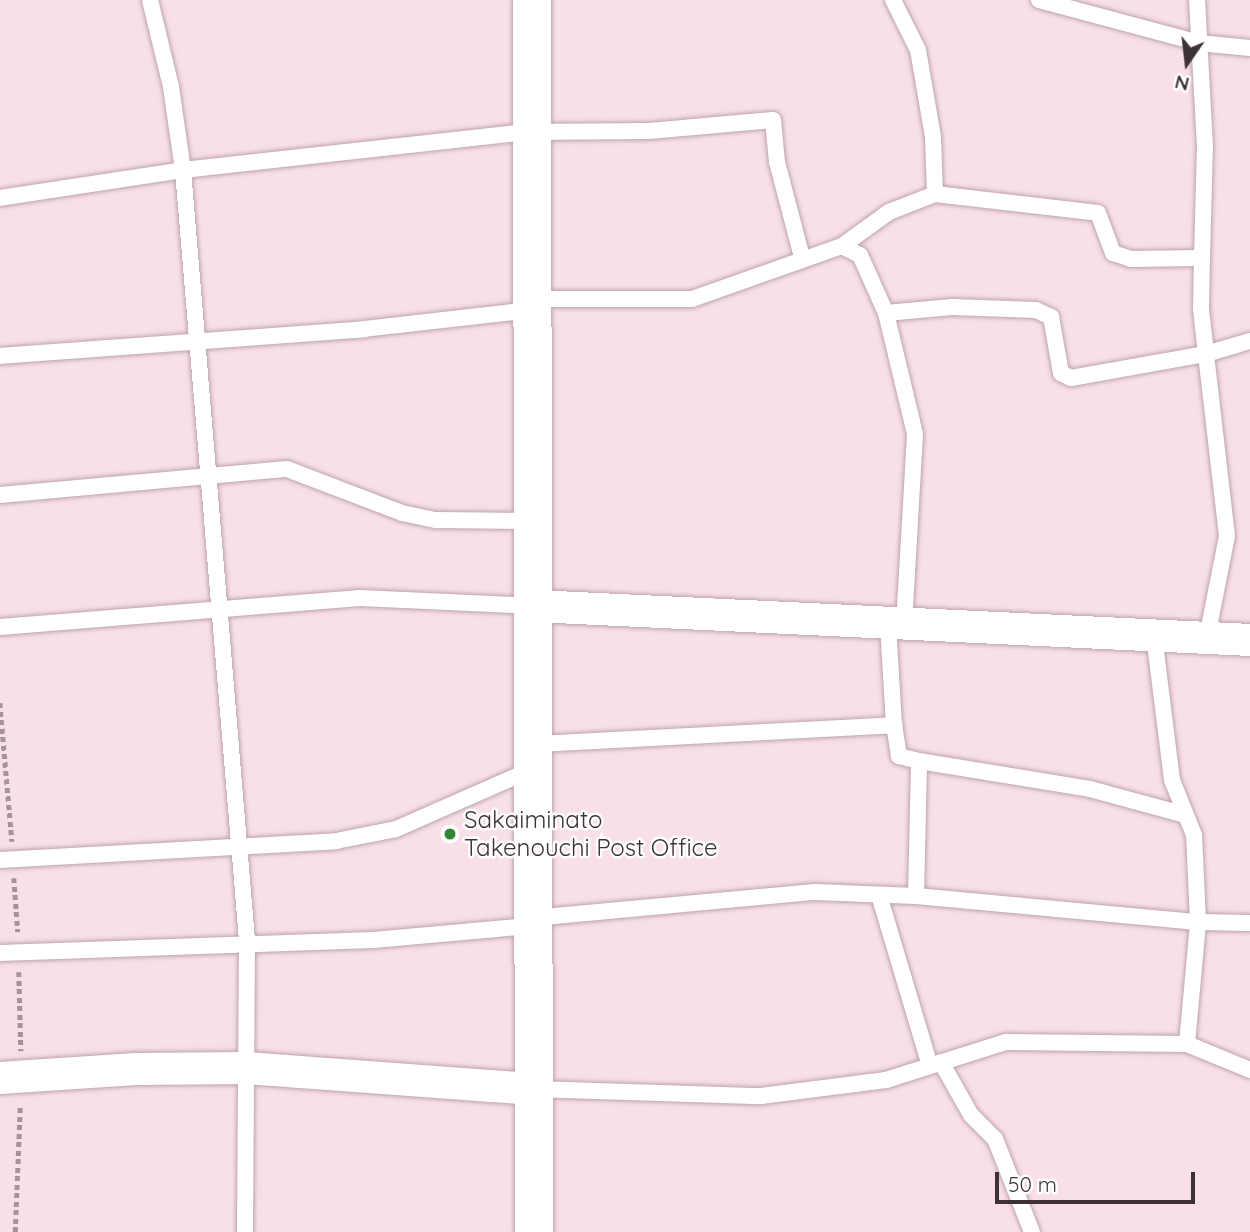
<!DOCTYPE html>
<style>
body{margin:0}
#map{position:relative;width:1250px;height:1232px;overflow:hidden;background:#f9dfe9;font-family:Quicksand,sans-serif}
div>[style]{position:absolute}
.path>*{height:4.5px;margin-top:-2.25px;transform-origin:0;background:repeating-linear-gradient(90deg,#a6939a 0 5px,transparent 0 8.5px)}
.roads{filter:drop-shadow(0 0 2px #bda4ad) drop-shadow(0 0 2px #bda4ad)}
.service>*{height:16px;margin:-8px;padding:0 8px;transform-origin:8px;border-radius:8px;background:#fff}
.minor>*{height:32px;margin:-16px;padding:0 16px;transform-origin:16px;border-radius:16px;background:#fff}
.tertiary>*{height:38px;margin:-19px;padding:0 19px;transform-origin:19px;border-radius:19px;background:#fff}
.dots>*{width:19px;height:19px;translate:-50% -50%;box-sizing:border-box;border:4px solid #fff;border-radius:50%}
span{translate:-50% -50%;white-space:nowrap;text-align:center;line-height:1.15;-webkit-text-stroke:5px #fff;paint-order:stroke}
.poi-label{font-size:24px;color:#3d3336}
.left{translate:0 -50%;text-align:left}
.north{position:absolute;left:1152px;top:28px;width:70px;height:70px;-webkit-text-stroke:5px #fff;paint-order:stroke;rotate:194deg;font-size:19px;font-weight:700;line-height:28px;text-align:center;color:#3d3336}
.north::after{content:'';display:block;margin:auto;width:24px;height:32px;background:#3d3336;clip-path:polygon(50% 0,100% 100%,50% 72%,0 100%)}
.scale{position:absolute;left:995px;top:1172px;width:200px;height:32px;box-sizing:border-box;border:4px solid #3d3336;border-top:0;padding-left:9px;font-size:21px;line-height:24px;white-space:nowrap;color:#3d3336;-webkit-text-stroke:5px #fff;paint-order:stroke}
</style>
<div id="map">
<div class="path">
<i style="left:0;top:703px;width:139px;rotate:85deg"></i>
<i style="left:14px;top:878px;width:54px;rotate:85.8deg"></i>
<i style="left:19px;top:972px;width:79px;rotate:88.5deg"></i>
<i style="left:15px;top:1232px;width:127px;rotate:-87.7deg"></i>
</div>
<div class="roads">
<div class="service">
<i style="left:150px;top:0;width:89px;rotate:76.4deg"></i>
<i style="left:171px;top:87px;width:84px;rotate:81.8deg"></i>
<i style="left:183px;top:170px;width:774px;rotate:85.25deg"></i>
<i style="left:247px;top:941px;width:291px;rotate:90.4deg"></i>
<i style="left:893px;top:0;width:56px;rotate:63.4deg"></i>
<i style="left:918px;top:50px;width:88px;rotate:80.2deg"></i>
<i style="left:933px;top:137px;width:57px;rotate:88deg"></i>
<i style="left:1039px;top:0;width:166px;rotate:15deg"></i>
<i style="left:1199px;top:43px;width:51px;rotate:5.6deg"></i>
<i style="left:0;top:198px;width:185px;rotate:-8.7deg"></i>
<i style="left:183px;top:170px;width:348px;rotate:-6.3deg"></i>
<i style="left:529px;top:132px;width:120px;rotate:-0.5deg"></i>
<i style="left:649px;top:131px;width:124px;rotate:-5.1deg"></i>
<i style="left:773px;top:120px;width:42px;rotate:84.6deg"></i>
<i style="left:777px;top:162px;width:98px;rotate:75.3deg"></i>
<i style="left:842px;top:246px;width:58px;rotate:-35.9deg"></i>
<i style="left:889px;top:212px;width:49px;rotate:-21.4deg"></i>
<i style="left:935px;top:194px;width:164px;rotate:6.6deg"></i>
<i style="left:1098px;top:213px;width:43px;rotate:69.4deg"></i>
<i style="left:1113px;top:253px;width:19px;rotate:18deg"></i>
<i style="left:1131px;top:259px;width:71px;rotate:-0.8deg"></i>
<i style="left:1202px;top:258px;width:111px;rotate:-88.5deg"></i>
<i style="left:1205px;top:147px;width:147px;rotate:-93.1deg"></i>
<i style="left:534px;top:299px;width:158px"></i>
<i style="left:692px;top:299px;width:159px;rotate:-19.5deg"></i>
<i style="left:842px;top:246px;width:20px;rotate:27deg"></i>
<i style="left:860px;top:255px;width:64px;rotate:65.9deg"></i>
<i style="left:886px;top:313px;width:124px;rotate:76.5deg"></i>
<i style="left:915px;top:434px;width:190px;rotate:93.3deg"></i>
<i style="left:886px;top:313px;width:66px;rotate:-5.2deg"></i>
<i style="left:952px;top:307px;width:84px;rotate:2deg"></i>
<i style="left:1036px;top:310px;width:17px;rotate:25deg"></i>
<i style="left:1051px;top:317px;width:57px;rotate:79.9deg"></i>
<i style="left:1061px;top:373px;width:11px;rotate:27deg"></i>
<i style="left:1071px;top:378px;width:137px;rotate:-10.1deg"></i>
<i style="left:1206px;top:354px;width:45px;rotate:-96.3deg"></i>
<i style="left:1201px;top:309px;width:51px;rotate:-88.9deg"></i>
<i style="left:0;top:356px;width:365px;rotate:-4.2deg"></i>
<i style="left:364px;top:329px;width:169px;rotate:-6.5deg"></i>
<i style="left:0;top:495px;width:288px;rotate:-5.2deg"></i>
<i style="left:287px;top:469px;width:123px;rotate:20.9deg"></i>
<i style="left:402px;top:513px;width:35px;rotate:12deg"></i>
<i style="left:436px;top:520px;width:98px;rotate:0.6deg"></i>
<i style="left:0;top:627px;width:361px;rotate:-4.6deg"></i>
<i style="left:360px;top:598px;width:173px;rotate:2.6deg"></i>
<i style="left:1207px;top:637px;width:103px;rotate:-78.8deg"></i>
<i style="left:1227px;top:536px;width:183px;rotate:-96.6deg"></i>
<i style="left:1206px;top:354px;width:46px;rotate:-16.5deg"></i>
<i style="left:536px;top:744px;width:359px;rotate:-3deg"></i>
<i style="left:894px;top:725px;width:102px;rotate:-93.4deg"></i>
<i style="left:919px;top:761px;width:173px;rotate:9.3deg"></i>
<i style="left:1090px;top:789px;width:99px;rotate:15.2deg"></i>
<i style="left:0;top:860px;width:337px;rotate:-3.2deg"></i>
<i style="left:336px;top:841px;width:61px;rotate:-11.3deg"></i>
<i style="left:396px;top:829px;width:150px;rotate:-23.7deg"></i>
<i style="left:879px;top:895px;width:178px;rotate:73.4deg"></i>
<i style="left:916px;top:896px;width:283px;rotate:5.3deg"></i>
<i style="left:1198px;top:922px;width:87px;rotate:-92.6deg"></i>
<i style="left:1194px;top:835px;width:59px;rotate:-111.8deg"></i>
<i style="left:1172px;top:780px;width:146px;rotate:-97.1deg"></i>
<i style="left:0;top:953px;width:373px;rotate:-2deg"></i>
<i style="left:373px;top:940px;width:146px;rotate:-5.1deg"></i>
<i style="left:518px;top:927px;width:17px;rotate:-31deg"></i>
<i style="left:533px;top:918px;width:283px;rotate:-5.3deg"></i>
<i style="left:815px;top:892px;width:101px;rotate:2.3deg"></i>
<i style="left:916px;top:896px;width:135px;rotate:-88.7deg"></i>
<i style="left:919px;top:761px;width:21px;rotate:-166deg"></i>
<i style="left:899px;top:756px;width:31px;rotate:-99deg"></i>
<i style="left:1187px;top:1044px;width:122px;rotate:-84.8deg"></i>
<i style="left:1198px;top:922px;width:52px;rotate:1.1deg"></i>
<i style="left:941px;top:1062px;width:61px;rotate:60.5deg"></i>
<i style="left:971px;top:1115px;width:34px;rotate:45deg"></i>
<i style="left:995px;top:1139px;width:100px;rotate:68.3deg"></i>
<i style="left:534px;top:1089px;width:227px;rotate:1.8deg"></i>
<i style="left:761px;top:1096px;width:126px;rotate:-7.3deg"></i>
<i style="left:886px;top:1080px;width:126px;rotate:-17.6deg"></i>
<i style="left:1006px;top:1042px;width:181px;rotate:0.6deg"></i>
<i style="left:1187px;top:1044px;width:68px;rotate:22.4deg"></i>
</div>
<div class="minor">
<i style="left:535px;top:606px;width:716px;rotate:2.72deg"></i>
<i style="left:0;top:1078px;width:136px;rotate:-3.8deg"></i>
<i style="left:136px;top:1069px;width:110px;rotate:-0.5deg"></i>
<i style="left:246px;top:1068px;width:289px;rotate:4.2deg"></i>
</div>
<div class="tertiary">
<i style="left:532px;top:0;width:1232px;rotate:89.91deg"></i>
</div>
</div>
<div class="dots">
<i style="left:450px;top:834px;background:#308633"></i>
</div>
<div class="poi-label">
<span class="left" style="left:464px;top:834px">Sakaiminato<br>Takenouchi Post Office</span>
</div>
<div class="north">N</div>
<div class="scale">50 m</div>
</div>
